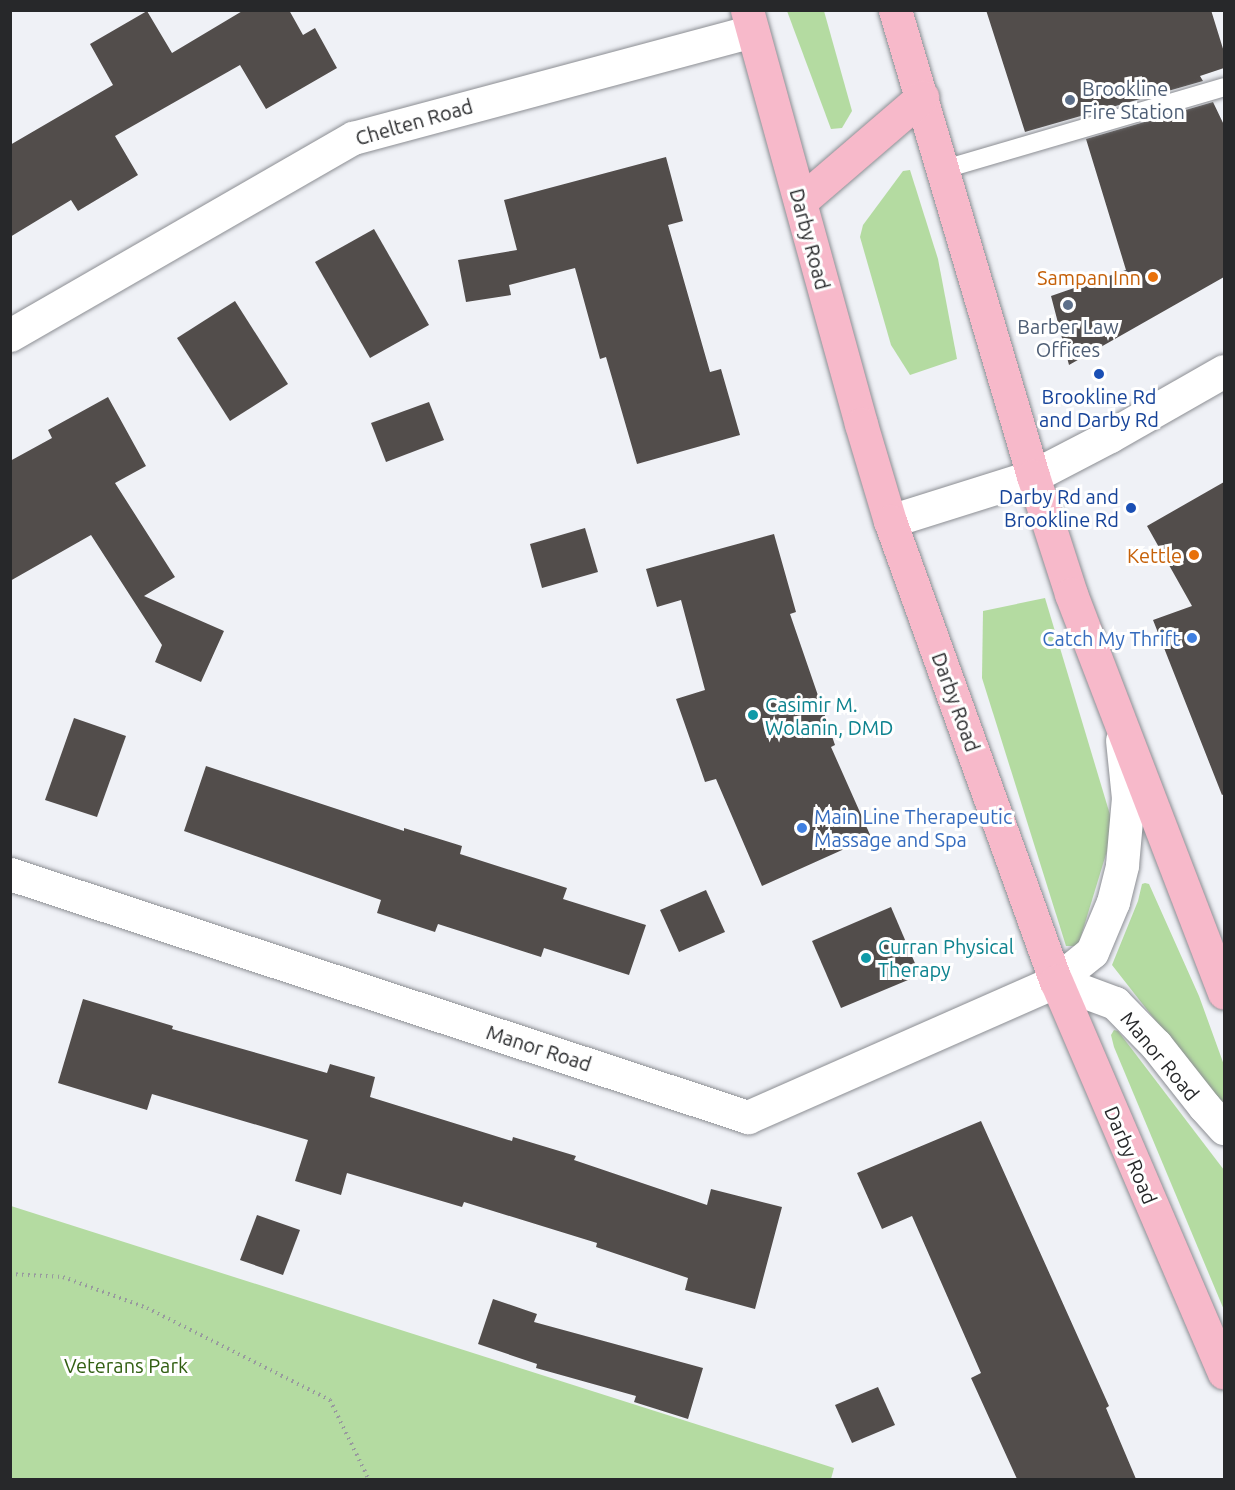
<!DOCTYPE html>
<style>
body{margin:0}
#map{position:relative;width:1235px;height:1490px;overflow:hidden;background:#eff1f6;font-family:Ubuntu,sans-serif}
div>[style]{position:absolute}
.green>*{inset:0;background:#b4dba1}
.building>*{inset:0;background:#524d4b}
.path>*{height:4px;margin-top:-2px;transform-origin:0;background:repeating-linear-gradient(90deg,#989a9e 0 1.5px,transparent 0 6px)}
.roads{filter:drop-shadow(0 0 2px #8c8e93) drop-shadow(0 0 2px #8c8e93)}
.service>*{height:18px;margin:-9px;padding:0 9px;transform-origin:9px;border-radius:9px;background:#fff}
.minor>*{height:33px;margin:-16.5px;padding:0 16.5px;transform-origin:16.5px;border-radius:16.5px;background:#fff}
.tertiary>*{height:33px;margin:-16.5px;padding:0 16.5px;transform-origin:16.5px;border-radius:16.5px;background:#fff}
.primary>*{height:33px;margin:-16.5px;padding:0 16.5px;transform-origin:16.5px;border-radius:16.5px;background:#f7b9ca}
.dots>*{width:16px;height:16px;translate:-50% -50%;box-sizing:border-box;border:3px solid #fff;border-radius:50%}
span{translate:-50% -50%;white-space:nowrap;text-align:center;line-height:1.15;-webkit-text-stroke:6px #fff;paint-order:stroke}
.service-label{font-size:20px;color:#4e5e75}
.left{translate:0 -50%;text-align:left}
.street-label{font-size:20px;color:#27282a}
.food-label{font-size:20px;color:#c56008}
.right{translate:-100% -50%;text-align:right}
.transit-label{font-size:20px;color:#164399}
.shop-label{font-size:20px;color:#366cbe}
.culture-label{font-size:20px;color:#0d838f}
.park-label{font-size:20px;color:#315f12}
.frame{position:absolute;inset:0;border:12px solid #27282a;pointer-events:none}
</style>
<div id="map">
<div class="green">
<i style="clip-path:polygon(787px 11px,824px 11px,852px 111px,842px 128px,831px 129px)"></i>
<i style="clip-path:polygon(910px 170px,938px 259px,957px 359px,910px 375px,891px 345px,860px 237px,863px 225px,903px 171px)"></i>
<i style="clip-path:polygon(1045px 598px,1114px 828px,1078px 946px,1066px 946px,982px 678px,983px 611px)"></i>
<i style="clip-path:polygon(1145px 883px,1149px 884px,1199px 996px,1224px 1065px,1224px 1108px,1112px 965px,1138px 901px,1142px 884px)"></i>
<i style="clip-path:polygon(1114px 1030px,1118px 1031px,1224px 1170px,1224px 1310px,1114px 1047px,1111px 1035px)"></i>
<i style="clip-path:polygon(11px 1206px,834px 1468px,831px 1479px,11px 1479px)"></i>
</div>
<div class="building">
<i style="clip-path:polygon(244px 10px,289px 10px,303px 35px,315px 28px,337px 68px,266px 109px,240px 65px,115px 136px,138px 175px,78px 211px,71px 200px,10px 237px,10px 145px,113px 85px,90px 44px,147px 11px,172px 53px)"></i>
<i style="clip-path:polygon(986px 10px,1211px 10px,1224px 52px,1224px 68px,1200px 76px,1203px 81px,1025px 132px)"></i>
<i style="clip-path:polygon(1213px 102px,1224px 125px,1224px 277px,1069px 365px,1051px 296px,1126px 270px,1086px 139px)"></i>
<i style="clip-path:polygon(666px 157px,683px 221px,668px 225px,710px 372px,721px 369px,740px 435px,637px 464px,606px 357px,600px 359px,575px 268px,509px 285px,511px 295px,466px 302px,458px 260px,517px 250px,504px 200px)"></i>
<i style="clip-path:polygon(374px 229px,429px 325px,370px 358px,315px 262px)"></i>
<i style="clip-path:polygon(235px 301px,288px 384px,230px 421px,177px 338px)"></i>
<i style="clip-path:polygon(108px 397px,146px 466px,115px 483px,175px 577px,144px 596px,224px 631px,201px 682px,155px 662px,162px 645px,91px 535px,10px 581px,10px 461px,52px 438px,48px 430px)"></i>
<i style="clip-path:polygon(429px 402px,444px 440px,386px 462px,371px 423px)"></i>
<i style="clip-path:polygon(1224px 482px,1224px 794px,1222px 795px,1153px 620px,1192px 606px,1147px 526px)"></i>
<i style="clip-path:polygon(585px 528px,598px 572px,542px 588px,530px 544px)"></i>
<i style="clip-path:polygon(774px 534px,796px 612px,790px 614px,835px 745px,831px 747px,871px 837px,762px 886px,716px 779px,705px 782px,676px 699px,705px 690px,681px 600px,657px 607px,646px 569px)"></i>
<i style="clip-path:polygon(74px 718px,126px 736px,97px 817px,45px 800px)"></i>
<i style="clip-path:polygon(206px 766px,404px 831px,404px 828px,462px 846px,460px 854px,567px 888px,563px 899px,646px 925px,629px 975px,544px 948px,541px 957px,438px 924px,435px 932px,377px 913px,381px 900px,184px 831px)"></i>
<i style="clip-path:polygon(706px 890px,725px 932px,679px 952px,660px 910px)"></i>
<i style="clip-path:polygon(891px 907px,920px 975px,841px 1008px,812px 941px)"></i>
<i style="clip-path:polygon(83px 999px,173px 1026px,172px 1029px,327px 1073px,330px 1064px,375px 1077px,370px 1097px,512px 1141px,513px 1137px,576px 1156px,574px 1160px,707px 1205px,711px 1189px,782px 1207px,755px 1309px,685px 1290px,688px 1278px,596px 1247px,597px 1243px,464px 1202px,462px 1207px,347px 1173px,341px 1195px,295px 1181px,308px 1140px,152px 1094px,147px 1110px,58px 1083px)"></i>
<i style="clip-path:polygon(981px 1121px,1109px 1406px,1106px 1408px,1136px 1479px,1017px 1479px,971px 1378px,981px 1373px,912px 1216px,882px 1229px,857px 1173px)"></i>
<i style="clip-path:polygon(257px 1215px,300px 1230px,283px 1275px,240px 1260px)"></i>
<i style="clip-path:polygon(493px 1299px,537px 1314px,534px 1322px,703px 1368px,688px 1419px,634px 1402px,636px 1396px,536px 1368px,537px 1364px,478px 1344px)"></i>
<i style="clip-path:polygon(878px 1387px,895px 1425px,852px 1443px,835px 1405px)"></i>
</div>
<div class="path">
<i style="left:10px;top:1274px;width:53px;rotate:3.2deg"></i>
<i style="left:63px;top:1277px;width:90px;rotate:20.3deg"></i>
<i style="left:147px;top:1308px;width:205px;rotate:26.7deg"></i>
<i style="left:330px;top:1400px;width:89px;rotate:64deg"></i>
</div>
<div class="roads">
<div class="service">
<i style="left:941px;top:170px;width:295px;rotate:-16.3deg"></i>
</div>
<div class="minor">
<i style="left:10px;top:335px;width:396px;rotate:-29.9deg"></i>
<i style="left:353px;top:138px;width:413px;rotate:-15deg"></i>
<i style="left:10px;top:874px;width:777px;rotate:18.23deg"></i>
<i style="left:748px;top:1117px;width:337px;rotate:-23.8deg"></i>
<i style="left:1056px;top:981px;width:46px;rotate:-38.9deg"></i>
<i style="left:1092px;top:952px;width:54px;rotate:-67.2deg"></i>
<i style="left:1113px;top:902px;width:38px;rotate:-76deg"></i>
<i style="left:1122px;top:865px;width:67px;rotate:-84.9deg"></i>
<i style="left:1128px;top:798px;width:58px;rotate:-95.9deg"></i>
<i style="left:1056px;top:981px;width:63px;rotate:20.4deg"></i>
<i style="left:1115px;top:1003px;width:59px;rotate:45.7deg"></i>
<i style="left:1156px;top:1045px;width:78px;rotate:51.8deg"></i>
<i style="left:1204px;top:1106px;width:30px;rotate:48deg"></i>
</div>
<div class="tertiary">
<i style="left:890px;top:521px;width:150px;rotate:-17.5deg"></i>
<i style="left:1033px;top:476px;width:87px;rotate:-27.5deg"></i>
<i style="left:1110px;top:436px;width:131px;rotate:-29.7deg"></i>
</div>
<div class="primary">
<i style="left:747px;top:10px;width:429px;rotate:74.6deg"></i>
<i style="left:861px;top:424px;width:101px;rotate:73.4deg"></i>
<i style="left:890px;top:521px;width:489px;rotate:70.2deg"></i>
<i style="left:1056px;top:981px;width:426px;rotate:66.8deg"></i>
<i style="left:895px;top:10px;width:486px;rotate:73.5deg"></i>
<i style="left:1033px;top:476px;width:124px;rotate:72.1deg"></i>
<i style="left:1071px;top:594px;width:427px;rotate:69deg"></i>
<i style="left:801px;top:201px;width:160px;rotate:-40.7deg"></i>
</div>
</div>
<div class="dots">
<i style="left:1070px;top:100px;background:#5c6f8a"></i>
<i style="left:1153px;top:277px;background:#e8710a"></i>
<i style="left:1068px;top:305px;background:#5c6f8a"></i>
<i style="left:1099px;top:374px;background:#1a4fb4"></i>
<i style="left:1131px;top:508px;background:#1a4fb4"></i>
<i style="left:1194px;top:555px;background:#e8710a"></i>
<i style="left:1192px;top:638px;background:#3f7fe0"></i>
<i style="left:753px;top:715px;background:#0f9aa8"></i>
<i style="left:802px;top:828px;background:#3f7fe0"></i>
<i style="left:866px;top:958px;background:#0f9aa8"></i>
</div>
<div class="service-label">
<span class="left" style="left:1082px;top:100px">Brookline<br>Fire Station</span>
<span style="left:1068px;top:338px">Barber Law<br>Offices</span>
</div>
<div class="street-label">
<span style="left:414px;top:122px;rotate:-16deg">Chelten Road</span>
<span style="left:810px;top:239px;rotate:75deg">Darby Road</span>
<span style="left:956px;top:702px;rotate:70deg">Darby Road</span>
<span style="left:539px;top:1048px;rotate:18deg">Manor Road</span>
<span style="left:1160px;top:1056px;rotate:50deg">Manor Road</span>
<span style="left:1131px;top:1155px;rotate:67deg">Darby Road</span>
</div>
<div class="food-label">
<span class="right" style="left:1141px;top:277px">Sampan Inn</span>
<span class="right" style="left:1182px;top:555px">Kettle</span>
</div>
<div class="transit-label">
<span style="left:1099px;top:408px">Brookline Rd<br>and Darby Rd</span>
<span class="right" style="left:1119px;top:508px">Darby Rd and<br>Brookline Rd</span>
</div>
<div class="shop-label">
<span class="right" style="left:1180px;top:638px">Catch My Thrift</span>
<span class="left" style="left:814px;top:828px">Main Line Therapeutic<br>Massage and Spa</span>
</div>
<div class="culture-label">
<span class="left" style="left:765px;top:716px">Casimir M.<br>Wolanin, DMD</span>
<span class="left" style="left:878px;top:958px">Curran Physical<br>Therapy</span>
</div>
<div class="park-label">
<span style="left:126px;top:1365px">Veterans Park</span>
</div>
<div class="frame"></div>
</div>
